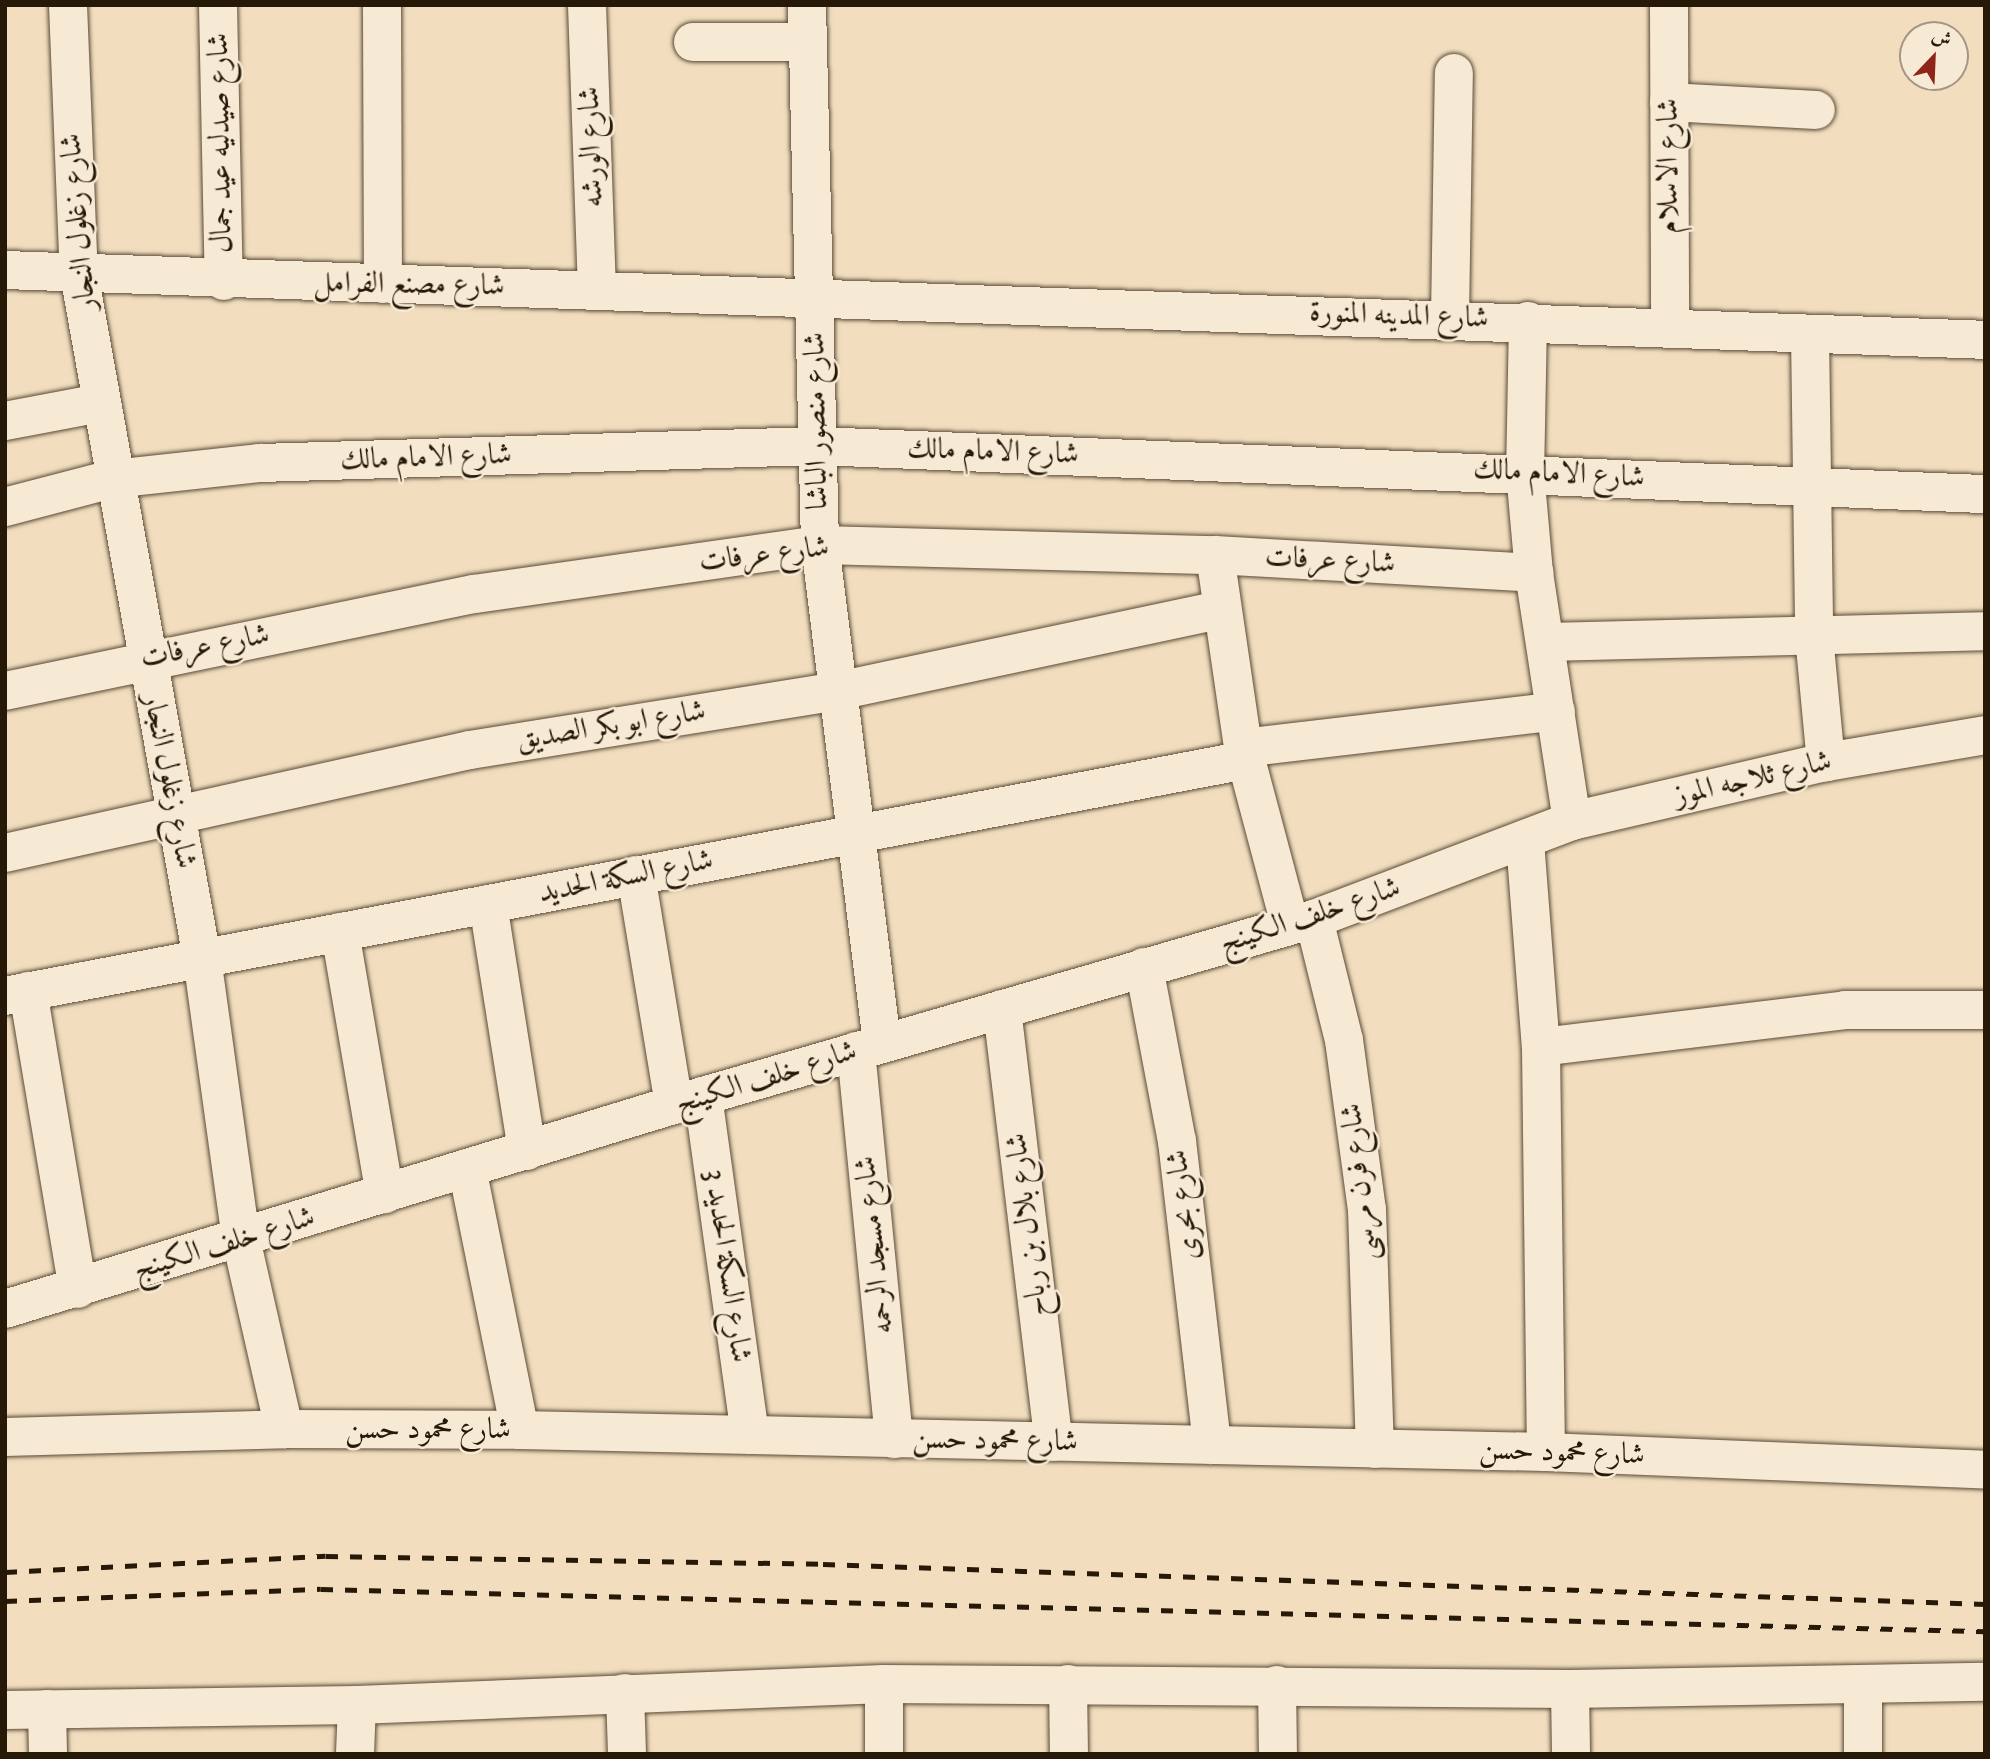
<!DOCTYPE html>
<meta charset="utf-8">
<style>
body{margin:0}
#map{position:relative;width:1990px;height:1759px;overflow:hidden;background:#f2debf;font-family:"IM FELL DW Pica",Amiri,serif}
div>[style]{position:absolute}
.roads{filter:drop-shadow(0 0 2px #5a4a36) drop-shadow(0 0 2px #5a4a36)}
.street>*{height:38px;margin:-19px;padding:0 19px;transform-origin:19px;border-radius:19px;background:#f7ead5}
.secondary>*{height:38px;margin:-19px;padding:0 19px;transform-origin:19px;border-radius:19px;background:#f7ead5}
.rail>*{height:5px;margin-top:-2.5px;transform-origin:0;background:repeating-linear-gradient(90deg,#271908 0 12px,transparent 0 24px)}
span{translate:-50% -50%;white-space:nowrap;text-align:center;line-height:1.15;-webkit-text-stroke:5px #f7ead5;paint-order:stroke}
.street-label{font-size:30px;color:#271908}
.frame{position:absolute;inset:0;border:7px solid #271908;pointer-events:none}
.north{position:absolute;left:1899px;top:21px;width:70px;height:70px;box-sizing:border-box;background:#f7ead5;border:2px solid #a49683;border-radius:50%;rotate:23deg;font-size:19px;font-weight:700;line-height:28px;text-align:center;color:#271908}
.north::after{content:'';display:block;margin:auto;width:24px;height:32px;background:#8f2418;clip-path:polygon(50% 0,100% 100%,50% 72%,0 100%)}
</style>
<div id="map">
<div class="roads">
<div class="street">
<i style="left:68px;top:5px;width:269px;rotate:87.7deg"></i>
<i style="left:79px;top:274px;width:695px;rotate:79.81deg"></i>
<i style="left:202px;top:958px;width:284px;rotate:82.1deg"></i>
<i style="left:241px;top:1239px;width:195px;rotate:77.2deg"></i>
<i style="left:218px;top:5px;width:276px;rotate:88.8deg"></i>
<i style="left:382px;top:5px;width:279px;rotate:89.8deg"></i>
<i style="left:587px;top:5px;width:283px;rotate:88deg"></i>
<i style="left:807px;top:5px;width:540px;rotate:88.62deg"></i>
<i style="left:820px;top:545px;width:502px;rotate:82.9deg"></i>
<i style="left:1669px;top:5px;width:323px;rotate:89.8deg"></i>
<i style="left:693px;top:42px;width:115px"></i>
<i style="left:1669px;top:102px;width:147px;rotate:3.1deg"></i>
<i style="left:5px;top:270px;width:1981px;rotate:2.02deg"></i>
<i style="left:1450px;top:318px;width:245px;rotate:-89.1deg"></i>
<i style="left:1528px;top:321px;width:151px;rotate:91.1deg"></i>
<i style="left:1525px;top:472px;width:101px;rotate:84.9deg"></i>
<i style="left:1534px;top:573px;width:251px;rotate:81.3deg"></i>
<i style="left:1810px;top:334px;width:302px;rotate:89.2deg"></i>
<i style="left:1814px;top:636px;width:127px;rotate:84.6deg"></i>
<i style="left:5px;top:421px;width:97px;rotate:-10.7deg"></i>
<i style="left:5px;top:507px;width:111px;rotate:-14.7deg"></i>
<i style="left:112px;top:479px;width:149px;rotate:-6.2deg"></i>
<i style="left:260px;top:463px;width:558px;rotate:-1.75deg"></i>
<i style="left:818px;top:446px;width:1168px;rotate:2.36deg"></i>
<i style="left:1215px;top:555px;width:195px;rotate:81.7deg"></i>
<i style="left:1243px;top:748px;width:183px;rotate:75.1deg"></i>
<i style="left:1546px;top:642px;width:439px;rotate:-1.4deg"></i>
<i style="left:5px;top:691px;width:480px;rotate:-11.7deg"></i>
<i style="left:475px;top:594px;width:348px;rotate:-8.1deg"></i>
<i style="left:820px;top:545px;width:395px;rotate:1.5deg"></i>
<i style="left:1215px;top:555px;width:320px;rotate:3.2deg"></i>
<i style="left:1243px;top:748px;width:315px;rotate:-6.7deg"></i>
<i style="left:1525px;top:841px;width:207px;rotate:85.6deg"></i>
<i style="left:1541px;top:1047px;width:405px;rotate:89.3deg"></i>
<i style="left:5px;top:853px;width:476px;rotate:-12.5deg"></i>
<i style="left:470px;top:750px;width:373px;rotate:-9.1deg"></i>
<i style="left:838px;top:691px;width:390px;rotate:-12deg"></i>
<i style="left:636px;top:875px;width:233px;rotate:80.6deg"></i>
<i style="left:488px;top:904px;width:250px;rotate:81deg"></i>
<i style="left:1314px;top:919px;width:125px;rotate:76.1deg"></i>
<i style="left:1344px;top:1040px;width:172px;rotate:82.3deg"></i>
<i style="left:1367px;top:1210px;width:239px;rotate:88.1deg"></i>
<i style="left:340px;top:932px;width:266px;rotate:80.3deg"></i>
<i style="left:1144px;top:967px;width:177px;rotate:79.3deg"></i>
<i style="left:1177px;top:1141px;width:306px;rotate:83.4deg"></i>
<i style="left:28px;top:991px;width:302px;rotate:80.5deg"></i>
<i style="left:5px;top:996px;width:1263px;rotate:-10.77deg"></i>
<i style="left:1002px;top:1009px;width:436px;rotate:83.2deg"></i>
<i style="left:1541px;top:1047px;width:306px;rotate:-6.9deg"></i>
<i style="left:1845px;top:1010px;width:140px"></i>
<i style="left:856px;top:1051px;width:390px;rotate:84.4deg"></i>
<i style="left:703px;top:1096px;width:342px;rotate:82.1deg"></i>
<i style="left:467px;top:1168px;width:267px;rotate:78.6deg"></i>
<i style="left:5px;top:1309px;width:730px;rotate:-16.97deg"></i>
<i style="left:703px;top:1096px;width:636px;rotate:-16.16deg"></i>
<i style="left:1314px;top:919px;width:276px;rotate:-20.8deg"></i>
<i style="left:1572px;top:821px;width:261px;rotate:-13.1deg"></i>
<i style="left:1826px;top:762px;width:161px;rotate:-9.6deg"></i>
<i style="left:884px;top:1684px;width:70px;rotate:90deg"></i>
<i style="left:1068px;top:1684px;width:70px;rotate:89.2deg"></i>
<i style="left:1863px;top:1684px;width:70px;rotate:90deg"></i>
<i style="left:1277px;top:1685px;width:69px;rotate:89.2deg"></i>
<i style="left:1570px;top:1689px;width:65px;rotate:89.1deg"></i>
<i style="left:625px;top:1693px;width:61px;rotate:88.1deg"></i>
<i style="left:47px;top:1709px;width:45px;rotate:88.7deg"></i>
<i style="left:5px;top:1710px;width:352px;rotate:-0.8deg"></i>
<i style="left:357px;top:1705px;width:527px;rotate:-2.28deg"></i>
<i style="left:884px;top:1684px;width:686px;rotate:0.42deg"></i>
<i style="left:1570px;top:1689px;width:415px;rotate:-1deg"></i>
<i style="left:355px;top:1754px;width:49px;rotate:-87.7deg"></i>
</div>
<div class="secondary">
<i style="left:5px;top:1437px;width:279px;rotate:-1.6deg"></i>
<i style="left:284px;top:1429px;width:236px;rotate:0.2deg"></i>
<i style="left:520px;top:1430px;width:1026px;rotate:1.23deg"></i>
<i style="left:1546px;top:1452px;width:439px;rotate:2.3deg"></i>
</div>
</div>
<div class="rail">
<i style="left:5px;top:1572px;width:321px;rotate:-2.9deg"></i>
<i style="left:326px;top:1556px;width:497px;rotate:0.9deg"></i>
<i style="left:823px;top:1564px;width:1163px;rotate:1.97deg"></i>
<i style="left:5px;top:1601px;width:316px;rotate:-2.2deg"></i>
<i style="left:321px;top:1589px;width:1665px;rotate:1.45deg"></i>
</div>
<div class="street-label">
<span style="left:221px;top:143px;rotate:-91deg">شارع صيدليه عيد جمال</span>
<span style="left:592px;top:147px;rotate:-92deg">شارع الورشه</span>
<span style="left:1669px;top:166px;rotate:-90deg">شارع الاسلام</span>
<span style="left:79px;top:222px;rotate:-95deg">شارع زغلول النجار</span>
<span style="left:409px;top:285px;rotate:1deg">شارع مصنع الفرامل</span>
<span style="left:1399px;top:316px;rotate:2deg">شارع المدينه المنورة</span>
<span style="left:817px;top:421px;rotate:-91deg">شارع منصور الباشا</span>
<span style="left:993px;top:452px;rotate:2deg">شارع الامام مالك</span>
<span style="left:426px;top:458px;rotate:-2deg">شارع الامام مالك</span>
<span style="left:1559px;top:474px;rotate:3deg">شارع الامام مالك</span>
<span style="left:764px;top:555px;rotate:-7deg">شارع عرفات</span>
<span style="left:1330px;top:561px;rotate:3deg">شارع عرفات</span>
<span style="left:205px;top:647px;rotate:-11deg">شارع عرفات</span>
<span style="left:611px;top:726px;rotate:-9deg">شارع ابو بكر الصديق</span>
<span style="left:1753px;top:779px;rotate:-13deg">شارع ثلاجه الموز</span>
<span style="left:169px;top:781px;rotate:79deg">شارع زغلول النجار</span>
<span style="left:626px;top:877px;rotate:-11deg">شارع السكة الحديد</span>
<span style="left:1310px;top:916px;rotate:-18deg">شارع خلف الكينج</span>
<span style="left:766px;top:1078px;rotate:-17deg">شارع خلف الكينج</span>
<span style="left:1360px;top:1182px;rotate:-96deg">شارع فرن مرسى</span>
<span style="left:1184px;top:1205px;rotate:-97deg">شارع بحرى</span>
<span style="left:1028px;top:1225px;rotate:-97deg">شارع بلال بن رباح</span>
<span style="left:224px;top:1244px;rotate:-17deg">شارع خلف الكينج</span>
<span style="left:875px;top:1245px;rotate:-96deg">شارع مسجد الرحمه</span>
<span style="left:727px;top:1266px;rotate:82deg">شارع السكة الحديد 3</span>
<span style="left:428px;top:1430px">شارع محمود حسن</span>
<span style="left:995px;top:1441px;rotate:1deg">شارع محمود حسن</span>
<span style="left:1562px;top:1453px;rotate:2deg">شارع محمود حسن</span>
</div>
<div class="frame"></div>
<div class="north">ش</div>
</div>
